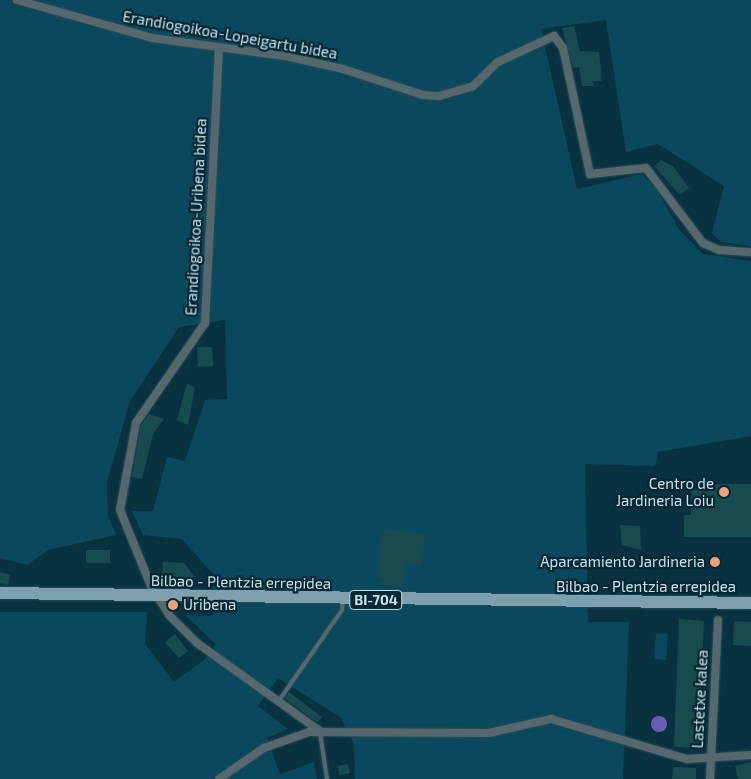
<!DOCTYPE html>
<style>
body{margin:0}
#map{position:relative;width:751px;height:779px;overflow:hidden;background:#083240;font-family:"Exo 2",sans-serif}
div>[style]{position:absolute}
.green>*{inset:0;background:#0a495d}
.water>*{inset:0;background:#675eb5}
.round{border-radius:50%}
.building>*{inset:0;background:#184b50}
.roads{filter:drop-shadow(0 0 1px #274e5b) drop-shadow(0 0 1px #274e5b)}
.service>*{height:4px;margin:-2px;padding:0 2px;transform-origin:2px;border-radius:2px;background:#56676e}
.minor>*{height:8px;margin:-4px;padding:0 4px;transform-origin:4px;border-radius:4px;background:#56676e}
.primary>*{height:12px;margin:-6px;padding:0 6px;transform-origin:6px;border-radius:6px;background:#7ea0ae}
.dots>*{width:14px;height:14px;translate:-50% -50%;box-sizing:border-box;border:2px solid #002835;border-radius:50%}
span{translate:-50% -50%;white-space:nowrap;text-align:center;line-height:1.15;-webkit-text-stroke:4.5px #002835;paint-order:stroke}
.shield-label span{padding:1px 4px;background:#002835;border:1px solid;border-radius:4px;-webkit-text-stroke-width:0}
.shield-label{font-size:14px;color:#cce0e9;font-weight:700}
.street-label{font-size:15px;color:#cce0e9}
.poi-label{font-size:15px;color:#cce0e9}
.right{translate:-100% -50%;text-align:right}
.left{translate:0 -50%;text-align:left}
</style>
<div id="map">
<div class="green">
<i style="clip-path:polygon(0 0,751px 0,751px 246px,721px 242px,712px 233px,724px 186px,658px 144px,626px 152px,606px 20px,541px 29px,577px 189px,642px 174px,656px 188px,678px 228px,703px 254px,751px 261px,751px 436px,658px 452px,655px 466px,585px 464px,588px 622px,629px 622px,623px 779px,355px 779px,354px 744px,340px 717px,278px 678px,258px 706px,288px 729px,267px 738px,280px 774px,314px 762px,317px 779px,0 779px,0 612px,147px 612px,145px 644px,174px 682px,205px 659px,216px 644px,185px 615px,213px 616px,213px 574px,182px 539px,143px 535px,132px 511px,153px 511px,167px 457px,185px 461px,205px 400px,227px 399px,225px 320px,179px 327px,130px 401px,107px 482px,108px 516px,116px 535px,48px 550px,27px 565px,0 558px)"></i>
<i style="clip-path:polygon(656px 633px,668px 634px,666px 660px,654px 659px)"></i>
</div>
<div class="water">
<i class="round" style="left:651px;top:716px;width:16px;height:16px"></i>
</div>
<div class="building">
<i style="clip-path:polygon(574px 26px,580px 51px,599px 52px,602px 81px,593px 81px,594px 86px,582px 86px,579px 67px,573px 68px,562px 28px)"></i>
<i style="clip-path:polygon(661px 160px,673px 166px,689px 188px,680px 195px,654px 166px)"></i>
<i style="clip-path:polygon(197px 347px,212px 347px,213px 366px,198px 367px)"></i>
<i style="clip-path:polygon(187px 383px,195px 388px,188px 425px,177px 420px)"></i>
<i style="clip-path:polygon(149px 414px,164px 419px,153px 434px,142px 479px,132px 477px,141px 425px)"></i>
<i style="clip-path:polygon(713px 484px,751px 484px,751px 537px,684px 537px,684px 515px,691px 515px,692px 489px,712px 491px)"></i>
<i style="clip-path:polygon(620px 525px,640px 526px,641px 550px,622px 545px)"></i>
<i style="clip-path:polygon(385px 529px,425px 534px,422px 564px,406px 563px,402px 587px,382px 585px,384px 578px,377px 577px,379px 547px)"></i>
<i style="clip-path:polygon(86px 550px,110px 550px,110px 563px,86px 563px)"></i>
<i style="clip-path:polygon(163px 562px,184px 563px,194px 576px,189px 581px,168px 581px,169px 574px,162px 574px)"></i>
<i style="clip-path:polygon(0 572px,10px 575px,8px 585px,0 583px)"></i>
<i style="clip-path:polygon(679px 619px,704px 621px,698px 748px,674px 747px)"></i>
<i style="clip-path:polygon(734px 621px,751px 622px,751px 646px,733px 645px)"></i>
<i style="clip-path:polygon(175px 634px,188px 651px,179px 658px,165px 642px)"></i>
<i style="clip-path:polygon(289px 692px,322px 717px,318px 723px,285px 699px)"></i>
<i style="clip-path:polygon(751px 762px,751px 779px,738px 779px,735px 766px)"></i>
<i style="clip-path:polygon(348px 764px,350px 773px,339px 775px,338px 766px)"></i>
<i style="clip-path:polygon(673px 767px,696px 768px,696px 779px,672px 779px)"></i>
</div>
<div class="roads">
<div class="service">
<i style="left:278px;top:702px;width:112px;rotate:-55.2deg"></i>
<i style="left:342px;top:610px;width:11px;rotate:-85deg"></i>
<i style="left:320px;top:733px;width:47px;rotate:81.3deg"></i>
</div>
<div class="minor">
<i style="left:17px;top:0;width:140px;rotate:15.7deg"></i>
<i style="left:152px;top:38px;width:134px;rotate:7.7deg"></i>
<i style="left:285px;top:56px;width:59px;rotate:12.6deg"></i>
<i style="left:343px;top:69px;width:84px;rotate:18deg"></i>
<i style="left:423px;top:95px;width:16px;rotate:4deg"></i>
<i style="left:439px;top:96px;width:35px;rotate:-16deg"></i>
<i style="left:473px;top:86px;width:35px;rotate:-44deg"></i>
<i style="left:498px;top:62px;width:62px;rotate:-24.9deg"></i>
<i style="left:554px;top:36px;width:15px;rotate:53deg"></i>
<i style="left:563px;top:48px;width:129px;rotate:77.9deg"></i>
<i style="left:590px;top:174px;width:56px;rotate:-6.1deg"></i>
<i style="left:646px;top:168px;width:94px;rotate:52.8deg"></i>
<i style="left:703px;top:243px;width:17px;rotate:24deg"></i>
<i style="left:719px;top:250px;width:32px;rotate:4deg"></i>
<i style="left:219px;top:47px;width:276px;rotate:92.9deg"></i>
<i style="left:205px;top:323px;width:121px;rotate:124.6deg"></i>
<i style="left:136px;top:423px;width:88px;rotate:100.4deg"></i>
<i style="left:120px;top:510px;width:82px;rotate:67.8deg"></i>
<i style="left:151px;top:586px;width:34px;rotate:58deg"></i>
<i style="left:169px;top:615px;width:40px;rotate:45deg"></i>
<i style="left:197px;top:643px;width:151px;rotate:35.6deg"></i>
<i style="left:219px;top:779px;width:55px;rotate:-34.6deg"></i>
<i style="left:264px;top:748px;width:48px;rotate:-19.6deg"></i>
<i style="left:309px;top:732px;width:180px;rotate:0.3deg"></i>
<i style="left:489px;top:733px;width:64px;rotate:-12.7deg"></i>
<i style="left:551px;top:719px;width:142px;rotate:16.4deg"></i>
<i style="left:687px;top:759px;width:64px;rotate:-3.6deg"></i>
<i style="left:710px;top:779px;width:159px;rotate:-87.1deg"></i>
</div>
<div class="primary">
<i style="left:0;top:593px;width:751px;rotate:0.76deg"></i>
</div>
</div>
<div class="dots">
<i style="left:724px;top:492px;background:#f1a17c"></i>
<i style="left:715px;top:562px;background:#f1a17c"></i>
<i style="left:173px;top:605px;background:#f1a17c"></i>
</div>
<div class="shield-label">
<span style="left:376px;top:600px">BI-704</span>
</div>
<div class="street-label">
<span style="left:230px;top:35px;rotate:10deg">Erandiogoikoa-Lopeigartu bidea</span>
<span style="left:196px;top:217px;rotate:-87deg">Erandiogoikoa-Uribena bidea</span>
<span style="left:241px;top:582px;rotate:1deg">Bilbao - Plentzia errepidea</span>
<span style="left:646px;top:587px">Bilbao - Plentzia errepidea</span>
<span style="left:700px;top:699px;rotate:-87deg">Lastetxe kalea</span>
</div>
<div class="poi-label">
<span class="right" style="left:714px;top:492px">Centro de<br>Jardineria Loiu</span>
<span class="right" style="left:705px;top:562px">Aparcamiento Jardineria</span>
<span class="left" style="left:183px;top:605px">Uribena</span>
</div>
</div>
